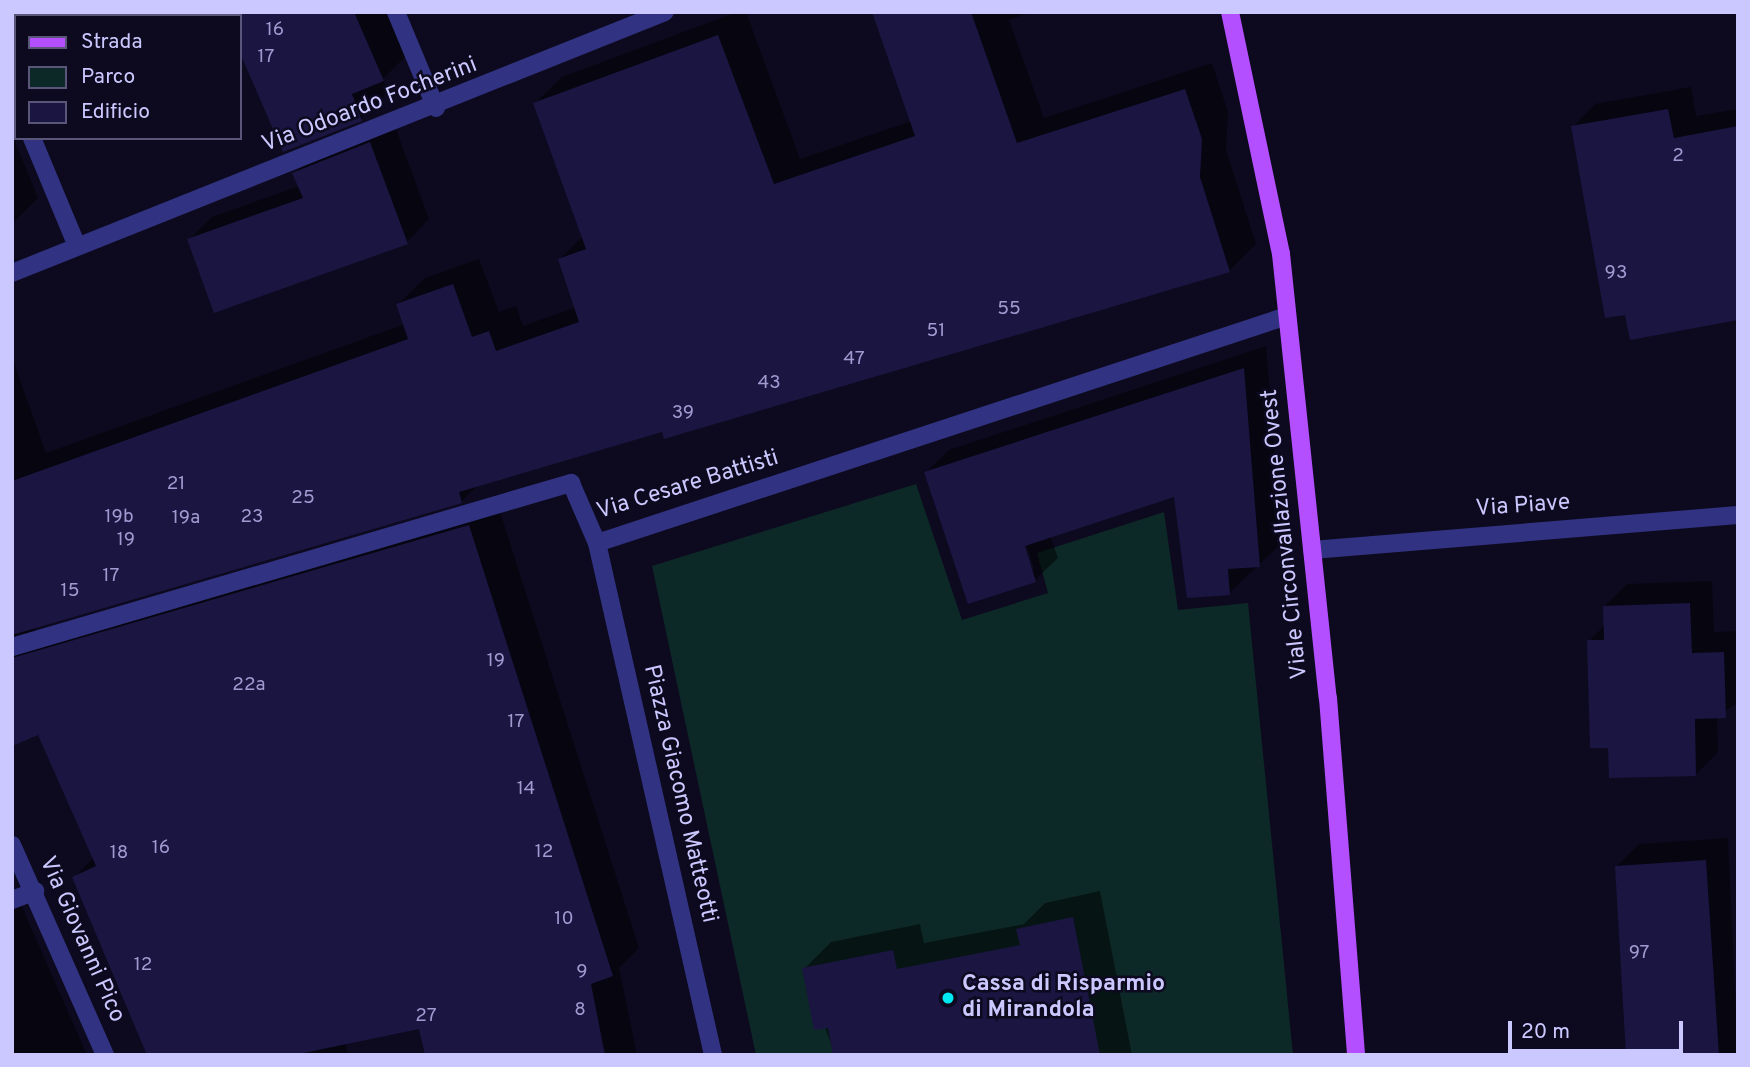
<!DOCTYPE html>
<style>
body{margin:0}
#map{position:relative;width:1750px;height:1067px;overflow:hidden;background:#0d0a1f;font-family:Overpass,sans-serif}
div>[style]{position:absolute}
.green>*{inset:0;background:#0d2927}
.shadow>*{inset:0;background:#0007}
.building>*{inset:0;background:#1b1542}
.minor>*{height:18px;margin:-9px;padding:0 9px;transform-origin:9px;border-radius:9px;background:#313382}
.major>*{height:18px;margin:-9px;padding:0 9px;transform-origin:9px;border-radius:9px;background:#b34fff}
.dots>*{width:19px;height:19px;translate:-50% -50%;box-sizing:border-box;border:4px solid #0d0a1f;border-radius:50%}
span{translate:-50% -50%;white-space:nowrap;text-align:center;line-height:1.15;-webkit-text-stroke:5px #0d0a1f;paint-order:stroke}
.number-label{font-size:19px;color:#9f9bd0}
.number-label span{-webkit-text-stroke-width:0}
.street-label{font-size:23px;color:#cbc8ff}
.poi-label{font-size:23px;color:#cbc8ff;font-weight:700}
.left{translate:0 -50%;text-align:left}
.frame{position:absolute;inset:0;border:14px solid #cbc8ff;pointer-events:none}
.legend{position:absolute;left:14px;top:14px;width:228px;height:126px;box-sizing:border-box;background:#0d0a1f;border:2px solid #595679;margin:0;padding:9px 12px;list-style:none;font-size:21px;color:#cbc8ff}
.legend li{display:flex;align-items:center;gap:14px;height:35px}
.legend b{width:35px;border:2px solid #595679}
.scale{position:absolute;left:1508px;top:1021px;width:175px;height:32px;box-sizing:border-box;border:4px solid #cbc8ff;border-top:0;padding-left:9px;font-size:21px;line-height:24px;white-space:nowrap;color:#cbc8ff;-webkit-text-stroke:5px #0d0a1f;paint-order:stroke}
</style>
<div id="map">
<div class="green">
<i style="clip-path:polygon(916px 484px,962px 620px,1048px 593px,1037px 553px,1164px 512px,1178px 610px,1248px 603px,1293px 1055px,756px 1055px,652px 566px)"></i>
</div>
<div class="shadow">
<i style="clip-path:polygon(224px 12px,392px 12px,410px 52px,383px 79px,388px 92px,361px 119px,284px 150px,240px 48px,240px 16px)"></i>
<i style="clip-path:polygon(737px 12px,746px 12px,800px 159px,912px 121px,874px 12px,1031px 12px,1009px 20px,1044px 118px,1212px 63px,1228px 112px,1226px 150px,1256px 244px,1229px 271px,479px 484px,462px 501px,29px 628px,43px 632px,496px 499px,639px 948px,619px 968px,637px 1055px,427px 1055px,421px 1027px,345px 1043px,348px 1055px,149px 1055px,74px 878px,94px 857px,39px 732px,12px 734px,12px 357px,46px 453px,405px 324px,398px 304px,425px 278px,479px 259px,499px 312px,516px 306px,523px 326px,576px 307px,560px 259px,583px 236px,535px 103px,562px 77px)"></i>
<i style="clip-path:polygon(1691px 87px,1696px 116px,1738px 109px,1738px 318px,1627px 313px,1573px 127px,1595px 104px)"></i>
<i style="clip-path:polygon(393px 121px,429px 219px,407px 242px,189px 240px,212px 217px,299px 186px,294px 174px,317px 151px)"></i>
<i style="clip-path:polygon(12px 134px,38px 198px,12px 224px)"></i>
<i style="clip-path:polygon(evenodd,1266px 346px,1282px 543px,1229px 593px,1175px 494px,1050px 535px,1058px 558px,1035px 580px,926px 472px,949px 450px,1266px 346px,1024px 537px,1034px 569px,1030px 569px,1024px 537px)"></i>
<i style="clip-path:polygon(1712px 581px,1714px 632px,1738px 631px,1738px 703px,1717px 716px,1718px 752px,1696px 774px,1610px 746px,1589px 641px,1605px 625px,1605px 606px,1627px 584px)"></i>
<i style="clip-path:polygon(1728px 838px,1738px 1055px,1629px 1055px,1616px 867px,1639px 844px)"></i>
<i style="clip-path:polygon(12px 883px,15px 891px,87px 1055px,12px 1055px)"></i>
<i style="clip-path:polygon(1100px 891px,1132px 1055px,835px 1055px,804px 969px,831px 942px,920px 924px,924px 943px,1024px 924px,1045px 903px)"></i>
</div>
<div class="building">
<i style="clip-path:polygon(240px 12px,354px 12px,384px 81px,352px 94px,362px 121px,283px 152px,240px 53px)"></i>
<i style="clip-path:polygon(872px 12px,971px 12px,1017px 143px,1185px 89px,1202px 139px,1200px 177px,1230px 272px,664px 439px,662px 432px,459px 492px,462px 503px,12px 635px,12px 481px,408px 339px,396px 304px,453px 284px,472px 337px,489px 331px,496px 351px,579px 322px,558px 259px,586px 249px,533px 103px,718px 35px,774px 184px,915px 136px)"></i>
<i style="clip-path:polygon(1668px 109px,1674px 138px,1738px 126px,1738px 320px,1630px 340px,1625px 315px,1605px 318px,1571px 126px)"></i>
<i style="clip-path:polygon(370px 142px,408px 244px,214px 313px,187px 239px,303px 198px,292px 173px)"></i>
<i style="clip-path:polygon(1244px 368px,1260px 567px,1228px 569px,1230px 595px,1187px 598px,1174px 497px,1025px 546px,1036px 582px,968px 604px,924px 472px)"></i>
<i style="clip-path:polygon(469px 525px,613px 976px,591px 984px,605px 1055px,425px 1055px,419px 1029px,294px 1055px,147px 1055px,72px 877px,96px 866px,38px 735px,12px 746px,12px 658px)"></i>
<i style="clip-path:polygon(1690px 603px,1692px 653px,1724px 652px,1726px 718px,1695px 719px,1696px 776px,1609px 778px,1608px 748px,1590px 748px,1587px 640px,1604px 640px,1603px 606px)"></i>
<i style="clip-path:polygon(1706px 860px,1719px 1055px,1626px 1055px,1615px 866px)"></i>
<i style="clip-path:polygon(1073px 917px,1100px 1055px,833px 1055px,828px 1028px,814px 1030px,802px 968px,893px 950px,897px 969px,1020px 945px,1016px 929px)"></i>
</div>
<div class="minor">
<i style="left:396px;top:12px;width:104px;rotate:67.4deg"></i>
<i style="left:12px;top:91px;width:9px;rotate:63deg"></i>
<i style="left:32px;top:138px;width:117px;rotate:67.4deg"></i>
<i style="left:12px;top:273px;width:703px;rotate:-21.79deg"></i>
<i style="left:597px;top:543px;width:726px;rotate:-18.21deg"></i>
<i style="left:1312px;top:550px;width:427px;rotate:-4.7deg"></i>
<i style="left:12px;top:647px;width:583px;rotate:-16.35deg"></i>
<i style="left:571px;top:483px;width:65px;rotate:66.6deg"></i>
<i style="left:597px;top:543px;width:525px;rotate:77.23deg"></i>
<i style="left:12px;top:845px;width:230px;rotate:66.1deg"></i>
<i style="left:12px;top:900px;width:25px;rotate:-21deg"></i>
</div>
<div class="major">
<i style="left:1230px;top:12px;width:247px;rotate:78.1deg"></i>
<i style="left:1281px;top:254px;width:446px;rotate:84deg"></i>
<i style="left:1328px;top:698px;width:358px;rotate:85.5deg"></i>
</div>
<div class="dots">
<i style="left:948px;top:998px;background:#00e9f3"></i>
</div>
<div class="number-label">
<span style="left:275px;top:31px">16</span>
<span style="left:266px;top:58px">17</span>
<span style="left:1678px;top:157px">2</span>
<span style="left:1616px;top:274px">93</span>
<span style="left:1009px;top:310px">55</span>
<span style="left:936px;top:332px">51</span>
<span style="left:854px;top:360px">47</span>
<span style="left:769px;top:384px">43</span>
<span style="left:683px;top:414px">39</span>
<span style="left:176px;top:485px">21</span>
<span style="left:303px;top:499px">25</span>
<span style="left:119px;top:518px">19b</span>
<span style="left:252px;top:518px">23</span>
<span style="left:186px;top:519px">19a</span>
<span style="left:126px;top:541px">19</span>
<span style="left:111px;top:577px">17</span>
<span style="left:70px;top:592px">15</span>
<span style="left:496px;top:662px">19</span>
<span style="left:249px;top:686px">22a</span>
<span style="left:516px;top:723px">17</span>
<span style="left:526px;top:790px">14</span>
<span style="left:161px;top:849px">16</span>
<span style="left:544px;top:853px">12</span>
<span style="left:119px;top:854px">18</span>
<span style="left:564px;top:920px">10</span>
<span style="left:1639px;top:954px">97</span>
<span style="left:143px;top:966px">12</span>
<span style="left:582px;top:973px">9</span>
<span style="left:580px;top:1011px">8</span>
<span style="left:426px;top:1017px">27</span>
</div>
<div class="street-label">
<span style="left:370px;top:106px;rotate:-21deg">Via Odoardo Focherini</span>
<span style="left:688px;top:486px;rotate:-17deg">Via Cesare Battisti</span>
<span style="left:1523px;top:507px;rotate:-4deg">Via Piave</span>
<span style="left:1286px;top:534px;rotate:-96deg">Viale Circonvallazione Ovest</span>
<span style="left:679px;top:794px;rotate:77deg">Piazza Giacomo Matteotti</span>
<span style="left:81px;top:940px;rotate:66deg">Via Giovanni Pico</span>
</div>
<div class="poi-label">
<span class="left" style="left:962px;top:998px">Cassa di Risparmio<br>di Mirandola</span>
</div>
<div class="frame"></div>
<ul class="legend">
<li><b style="height:9px;background:#b34fff"></b>Strada</li>
<li><b style="height:19px;background:#0d2927"></b>Parco</li>
<li><b style="height:19px;background:#1b1542"></b>Edificio</li>
</ul>
<div class="scale">20 m</div>
</div>
